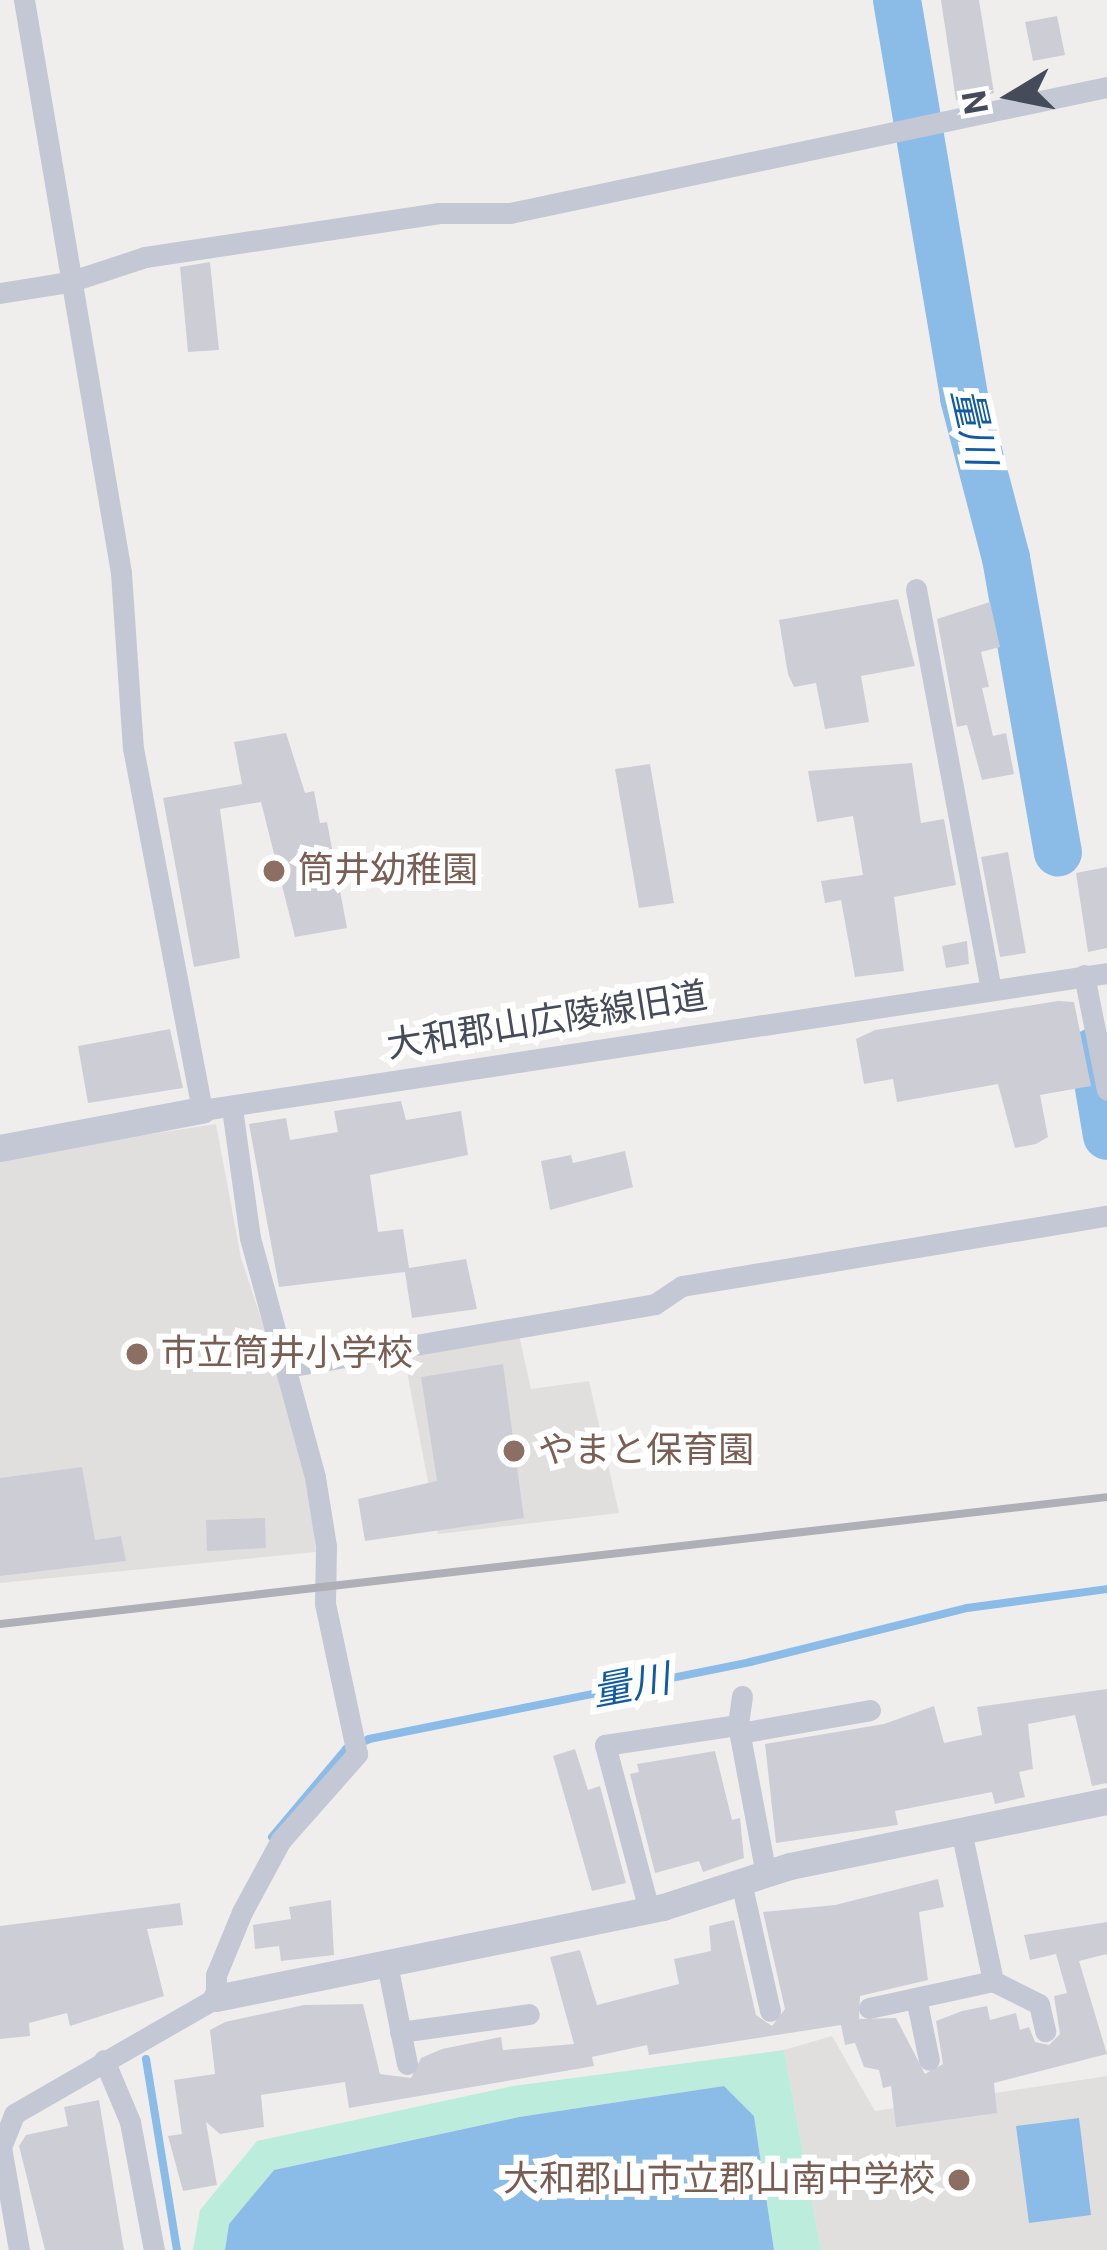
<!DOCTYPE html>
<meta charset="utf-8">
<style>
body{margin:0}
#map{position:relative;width:1107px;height:2250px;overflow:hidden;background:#f0eeed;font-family:Roboto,"Noto Sans JP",sans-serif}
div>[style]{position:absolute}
.education>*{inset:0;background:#e1dfde}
.green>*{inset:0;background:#bcecdc}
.water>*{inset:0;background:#8bbbe7}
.stream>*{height:8px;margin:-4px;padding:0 4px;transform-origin:4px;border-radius:4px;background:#8bbbe7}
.river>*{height:48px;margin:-24px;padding:0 24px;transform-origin:24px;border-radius:24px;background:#8bbbe7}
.building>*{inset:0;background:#cdced5}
.minor>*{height:21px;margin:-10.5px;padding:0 10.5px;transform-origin:10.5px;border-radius:10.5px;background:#c4c8d4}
.tertiary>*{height:27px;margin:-13.5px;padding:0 13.5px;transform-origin:13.5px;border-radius:13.5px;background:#c4c8d4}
.rail>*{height:8px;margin:-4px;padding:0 4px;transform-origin:4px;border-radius:4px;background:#afb0b7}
.dots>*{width:33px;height:33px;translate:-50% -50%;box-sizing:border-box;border:6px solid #fff;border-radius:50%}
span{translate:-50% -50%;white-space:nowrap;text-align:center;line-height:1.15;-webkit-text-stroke:12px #fff;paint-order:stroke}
.education-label{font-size:36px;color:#785e54}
.left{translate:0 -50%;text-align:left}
.right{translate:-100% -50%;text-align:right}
.street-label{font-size:36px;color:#464b59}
.water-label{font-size:39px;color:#125ba0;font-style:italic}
.north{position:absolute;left:951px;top:36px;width:120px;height:120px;-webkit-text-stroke:9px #fff;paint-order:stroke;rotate:260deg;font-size:33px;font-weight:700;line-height:48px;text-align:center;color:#464b59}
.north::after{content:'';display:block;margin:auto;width:42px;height:54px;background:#464b59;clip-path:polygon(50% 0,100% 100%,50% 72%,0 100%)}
</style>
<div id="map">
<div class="education">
<i style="clip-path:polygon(216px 1124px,241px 1258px,305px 1451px,316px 1552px,0 1583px,0 1157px)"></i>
<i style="clip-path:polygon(519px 1335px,531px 1389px,589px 1381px,619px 1513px,438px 1534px,404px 1356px)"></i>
<i style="clip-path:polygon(832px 2036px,875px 2111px,1107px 2076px,1107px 2250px,821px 2250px,784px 2050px)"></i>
</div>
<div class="green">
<i style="clip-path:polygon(784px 2050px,821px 2250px,774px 2250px,754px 2116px,724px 2086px,519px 2117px,274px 2170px,229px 2224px,225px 2250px,193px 2250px,200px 2210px,257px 2141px,513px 2086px)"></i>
</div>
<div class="water">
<i style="clip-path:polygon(724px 2086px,754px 2116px,774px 2250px,225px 2250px,229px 2224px,274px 2170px,519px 2117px)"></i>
<i style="clip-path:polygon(1079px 2118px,1091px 2215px,1029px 2223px,1016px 2126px)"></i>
</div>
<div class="stream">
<i style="left:272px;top:1837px;width:115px;rotate:-49.9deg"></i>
<i style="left:346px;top:1749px;width:25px;rotate:-23deg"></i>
<i style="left:369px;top:1739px;width:389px;rotate:-11.4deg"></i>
<i style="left:750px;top:1662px;width:224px;rotate:-14deg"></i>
<i style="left:967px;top:1608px;width:141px;rotate:-7.7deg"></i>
<i style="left:146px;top:2059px;width:193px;rotate:80.8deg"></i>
</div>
<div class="river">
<i style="left:897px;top:0;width:404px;rotate:80.4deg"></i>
<i style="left:964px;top:398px;width:165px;rotate:75.3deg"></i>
<i style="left:1006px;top:558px;width:299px;rotate:80deg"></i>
<i style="left:1093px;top:1052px;width:85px;rotate:80.5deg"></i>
</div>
<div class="building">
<i style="clip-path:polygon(941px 0,979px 0,994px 93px,956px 100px)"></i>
<i style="clip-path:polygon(1057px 16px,1065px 55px,1033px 61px,1025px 22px)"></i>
<i style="clip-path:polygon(210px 262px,219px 350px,188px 352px,180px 267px)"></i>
<i style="clip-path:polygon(898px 599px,915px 666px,861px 676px,869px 722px,825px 729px,816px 683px,794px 687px,788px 674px,779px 620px)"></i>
<i style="clip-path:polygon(990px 602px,1000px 647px,981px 652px,989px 687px,982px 688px,993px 736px,1006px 733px,1014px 774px,982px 780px,967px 725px,957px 727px,937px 619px)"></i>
<i style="clip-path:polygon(286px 733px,305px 793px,314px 791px,320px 823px,327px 822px,347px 928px,295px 937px,261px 802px,220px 809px,240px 958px,194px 967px,163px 798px,242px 784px,234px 742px)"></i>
<i style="clip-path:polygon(912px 763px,921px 823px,944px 819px,956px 885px,894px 897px,904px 971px,855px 977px,841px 900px,825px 903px,821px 881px,863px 875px,853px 816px,817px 822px,808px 771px)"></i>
<i style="clip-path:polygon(650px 764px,674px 903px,639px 908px,615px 769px)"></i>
<i style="clip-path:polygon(1008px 852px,1026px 953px,1000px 957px,981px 857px)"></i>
<i style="clip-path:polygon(1107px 867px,1107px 948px,1088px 952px,1076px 873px)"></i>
<i style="clip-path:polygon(967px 941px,969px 964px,946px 968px,942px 946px)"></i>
<i style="clip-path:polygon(1058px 1001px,1074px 1002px,1091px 1086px,1040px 1095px,1048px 1137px,1036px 1144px,1015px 1148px,998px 1084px,897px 1102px,893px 1079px,864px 1084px,856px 1039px,875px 1030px)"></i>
<i style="clip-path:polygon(170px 1029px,183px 1088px,88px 1103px,78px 1046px)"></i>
<i style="clip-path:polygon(401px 1101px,406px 1120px,461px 1111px,468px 1155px,370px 1175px,378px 1232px,403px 1229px,409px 1268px,466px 1259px,477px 1309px,412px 1318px,405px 1272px,279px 1287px,249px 1124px,286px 1118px,290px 1140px,338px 1132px,334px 1111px)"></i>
<i style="clip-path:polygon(625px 1151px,633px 1187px,550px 1210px,541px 1161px,571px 1155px,573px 1163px)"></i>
<i style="clip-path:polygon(503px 1364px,524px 1518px,365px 1541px,358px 1499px,437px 1481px,421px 1377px)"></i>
<i style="clip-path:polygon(82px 1467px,95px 1540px,121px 1536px,126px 1561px,0 1576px,0 1478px)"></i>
<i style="clip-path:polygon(265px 1518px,266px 1548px,207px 1551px,206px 1520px)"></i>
<i style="clip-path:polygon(1107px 1689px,1107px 1783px,1092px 1786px,1075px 1715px,1028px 1724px,1033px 1769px,1019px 1772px,1025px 1797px,995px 1804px,992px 1792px,895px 1811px,898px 1825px,776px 1843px,765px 1744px,884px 1724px,934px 1706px,944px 1743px,982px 1735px,977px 1707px)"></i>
<i style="clip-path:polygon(575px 1749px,588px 1790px,600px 1786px,626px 1883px,592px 1891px,553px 1756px)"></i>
<i style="clip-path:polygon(715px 1751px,732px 1820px,740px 1818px,744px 1858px,703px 1872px,699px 1861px,655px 1873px,630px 1774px,639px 1772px,637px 1764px)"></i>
<i style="clip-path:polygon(938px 1879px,944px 1907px,919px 1912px,928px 1980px,860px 1996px,859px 2019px,896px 2018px,925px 2074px,943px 2064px,936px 2021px,962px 2011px,987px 2006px,990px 2020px,1016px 2013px,1020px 2030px,1029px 2027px,1035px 2042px,1049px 2045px,1060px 2034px,1054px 1996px,1067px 1993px,1056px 1954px,1030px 1960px,1024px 1935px,1107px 1922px,1107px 1954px,1079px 1961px,1107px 2054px,994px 2083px,997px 2113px,896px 2127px,891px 2086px,883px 2088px,879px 2070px,864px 2067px,855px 2043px,845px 2045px,841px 2025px,649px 2055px,647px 2045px,592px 2057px,594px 2066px,349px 2108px,345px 2082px,261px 2095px,264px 2127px,220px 2134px,206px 2122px,217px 2185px,183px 2191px,168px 2136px,182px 2134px,174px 2080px,215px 2074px,210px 2030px,225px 2022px,304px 2005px,363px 2004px,380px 2074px,411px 2078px,421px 2058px,442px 2049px,501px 2037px,503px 2050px,574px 2044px,550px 1957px,580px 1950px,597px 2005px,679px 1984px,674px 1959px,711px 1951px,709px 1926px,734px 1920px,756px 2015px,772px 2026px,785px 2009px,763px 1912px,835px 1905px)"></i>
<i style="clip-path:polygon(331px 1900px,334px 1955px,281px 1961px,279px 1946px,255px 1949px,253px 1925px,291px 1919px,289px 1907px)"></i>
<i style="clip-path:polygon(180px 1903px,183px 1925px,147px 1929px,164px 1996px,70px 2026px,67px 2013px,29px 2023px,30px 2036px,0 2039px,0 1926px)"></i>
<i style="clip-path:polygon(99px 2100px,124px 2250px,45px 2250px,19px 2146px,26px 2135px,68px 2126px,64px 2107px)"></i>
</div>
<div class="minor">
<i style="left:24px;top:0;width:581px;rotate:80.39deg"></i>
<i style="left:121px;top:573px;width:175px;rotate:86.1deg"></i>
<i style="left:133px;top:748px;width:369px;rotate:79.2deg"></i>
<i style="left:202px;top:1110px;width:915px;rotate:-8.61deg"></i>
<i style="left:0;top:293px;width:70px;rotate:-9.1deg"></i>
<i style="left:69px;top:282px;width:80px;rotate:-18.2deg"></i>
<i style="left:145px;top:257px;width:296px;rotate:-8.5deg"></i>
<i style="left:438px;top:213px;width:72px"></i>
<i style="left:510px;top:213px;width:610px;rotate:-11.92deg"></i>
<i style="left:916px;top:589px;width:403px;rotate:79.4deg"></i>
<i style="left:1084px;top:975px;width:117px;rotate:78.7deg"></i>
<i style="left:287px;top:1367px;width:373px;rotate:-9.7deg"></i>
<i style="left:655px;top:1304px;width:32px;rotate:-34deg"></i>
<i style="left:682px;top:1286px;width:431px;rotate:-9.4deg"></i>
<i style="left:742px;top:1696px;width:29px;rotate:98deg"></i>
<i style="left:738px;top:1725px;width:152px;rotate:79.4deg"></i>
<i style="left:740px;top:1733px;width:132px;rotate:-10deg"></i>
<i style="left:741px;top:1882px;width:132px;rotate:77.3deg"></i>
<i style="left:649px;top:1910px;width:171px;rotate:-104.9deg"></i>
<i style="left:605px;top:1745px;width:134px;rotate:-8.6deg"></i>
<i style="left:387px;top:1964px;width:102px;rotate:78.7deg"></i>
<i style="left:993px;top:1981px;width:51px;rotate:26.6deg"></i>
<i style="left:1039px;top:2004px;width:28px;rotate:77deg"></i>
<i style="left:916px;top:1998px;width:63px;rotate:78.2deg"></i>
<i style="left:869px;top:2008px;width:127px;rotate:-12.3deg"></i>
<i style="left:993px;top:1981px;width:153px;rotate:-102deg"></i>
<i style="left:400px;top:2032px;width:130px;rotate:-7.9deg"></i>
<i style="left:104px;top:2060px;width:67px;rotate:67.2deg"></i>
<i style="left:130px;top:2122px;width:130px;rotate:79.4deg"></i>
<i style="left:19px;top:2250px;width:105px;rotate:-99.9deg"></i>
<i style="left:1px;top:2147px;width:35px;rotate:-68deg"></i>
<i style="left:14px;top:2114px;width:233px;rotate:-29.9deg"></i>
<i style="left:216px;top:1998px;width:23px;rotate:-90deg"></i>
<i style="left:216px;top:1975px;width:68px;rotate:-67.6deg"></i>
<i style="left:242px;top:1912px;width:82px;rotate:-61.6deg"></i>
<i style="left:281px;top:1840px;width:115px;rotate:-48.5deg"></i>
<i style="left:357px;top:1754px;width:153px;rotate:-102deg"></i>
<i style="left:325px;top:1604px;width:58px;rotate:-89deg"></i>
<i style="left:326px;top:1546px;width:70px;rotate:-99.1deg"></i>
<i style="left:315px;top:1477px;width:248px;rotate:-105.2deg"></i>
<i style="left:250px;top:1238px;width:131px;rotate:-97.9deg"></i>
</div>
<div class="tertiary">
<i style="left:0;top:1148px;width:206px;rotate:-10.7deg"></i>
<i style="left:216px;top:1998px;width:456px;rotate:-11.5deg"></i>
<i style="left:663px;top:1907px;width:133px;rotate:-17.9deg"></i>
<i style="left:790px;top:1866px;width:324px;rotate:-11.6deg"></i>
</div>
<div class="rail">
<i style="left:0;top:1624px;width:1114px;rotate:-6.54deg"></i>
</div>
<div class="dots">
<i style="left:274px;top:871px;background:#8d6e63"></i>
<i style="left:137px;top:1354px;background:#8d6e63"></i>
<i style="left:514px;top:1451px;background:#8d6e63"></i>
<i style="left:959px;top:2180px;background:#8d6e63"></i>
</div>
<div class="education-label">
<span class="left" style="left:298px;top:871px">筒井幼稚園</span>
<span class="left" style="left:161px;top:1354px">市立筒井小学校</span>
<span class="left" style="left:538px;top:1451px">やまと保育園</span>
<span class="right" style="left:935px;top:2180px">大和郡山市立郡山南中学校</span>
</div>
<div class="street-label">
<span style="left:547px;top:1021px;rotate:-9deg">大和郡山広陵線旧道</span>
</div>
<div class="water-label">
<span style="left:973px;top:427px;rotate:77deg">量川</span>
<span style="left:631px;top:1686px;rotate:-11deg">量川</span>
</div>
<div class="north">N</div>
</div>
